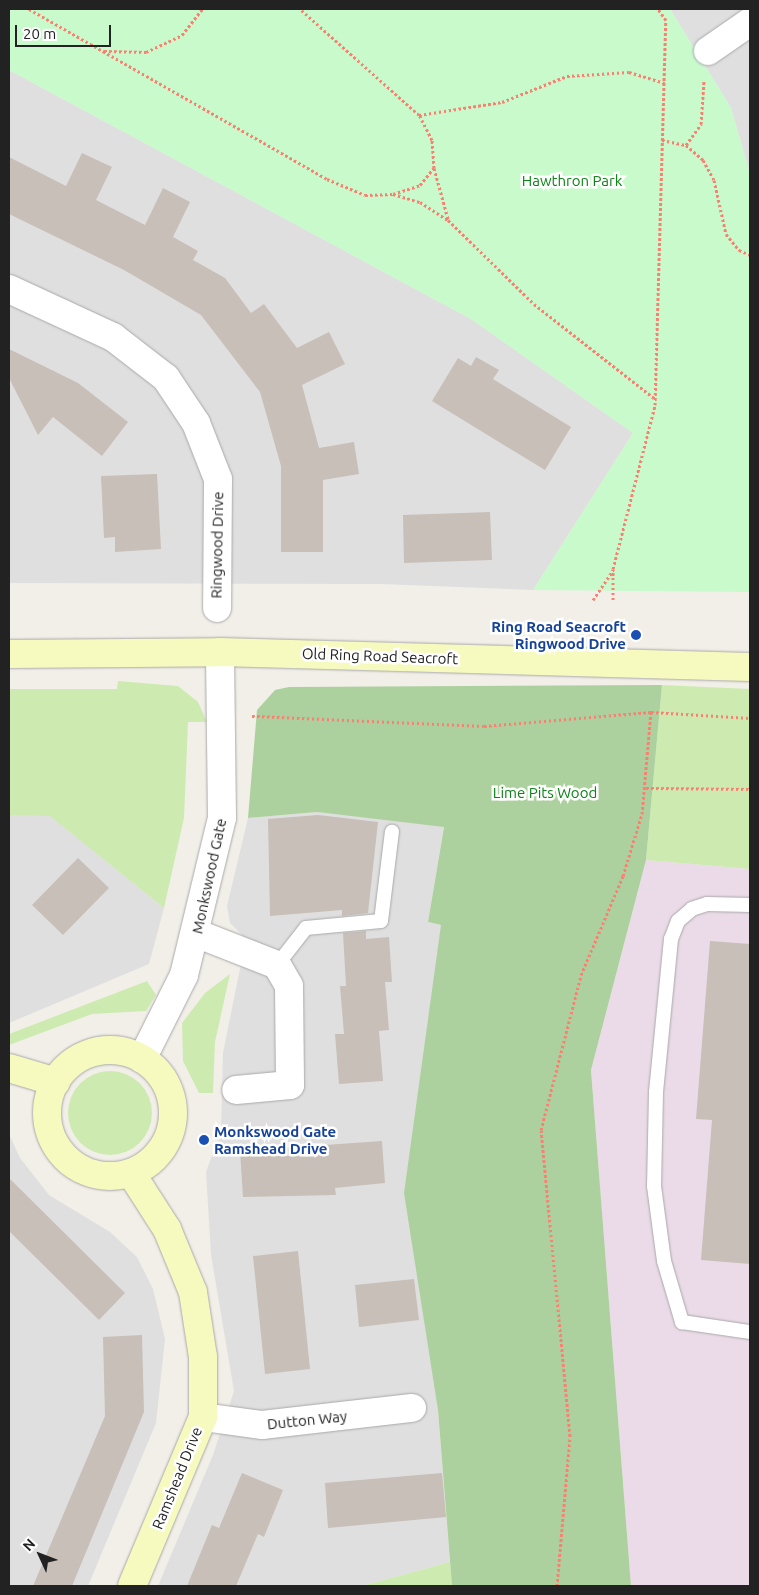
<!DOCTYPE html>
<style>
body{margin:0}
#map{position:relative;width:759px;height:1595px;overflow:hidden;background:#f2efe9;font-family:Ubuntu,sans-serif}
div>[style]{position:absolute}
.residential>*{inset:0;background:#e0dfdf}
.industrial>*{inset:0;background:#ebdbe8}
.grass>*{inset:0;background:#cdebb0}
.round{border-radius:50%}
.forest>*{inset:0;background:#add19e}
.park>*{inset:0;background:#c8facc}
.building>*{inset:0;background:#c7bfb8}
.path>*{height:3px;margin-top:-1.5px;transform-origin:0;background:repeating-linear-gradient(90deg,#fa8072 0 2.5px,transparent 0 5px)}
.roads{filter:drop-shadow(0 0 1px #a9a9a9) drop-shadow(0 0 1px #a9a9a9)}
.lane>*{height:14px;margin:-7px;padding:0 7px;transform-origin:7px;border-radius:7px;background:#fff}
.street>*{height:28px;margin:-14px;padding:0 14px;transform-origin:14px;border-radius:14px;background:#fff}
.secondary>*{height:28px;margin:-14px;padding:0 14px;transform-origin:14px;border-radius:14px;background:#f7fabf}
.secondary>.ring{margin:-14px;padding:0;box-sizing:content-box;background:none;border:28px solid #f7fabf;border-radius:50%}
.dots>*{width:14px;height:14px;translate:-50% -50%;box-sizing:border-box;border:2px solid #fff;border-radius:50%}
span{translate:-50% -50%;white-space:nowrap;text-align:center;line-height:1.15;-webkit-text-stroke:5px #fff;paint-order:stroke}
.park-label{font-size:15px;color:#0c8416}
.street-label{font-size:15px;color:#222}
.transit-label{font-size:15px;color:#164399;font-weight:700}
.right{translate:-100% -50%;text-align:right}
.left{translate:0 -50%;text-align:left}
.frame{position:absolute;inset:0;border:10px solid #222;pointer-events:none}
.north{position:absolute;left:15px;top:1530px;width:50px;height:50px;-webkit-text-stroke:4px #fff;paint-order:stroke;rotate:313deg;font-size:14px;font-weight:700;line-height:20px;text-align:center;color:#222}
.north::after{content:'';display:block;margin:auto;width:18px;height:22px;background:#222;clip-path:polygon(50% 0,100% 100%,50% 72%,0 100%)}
.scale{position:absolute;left:15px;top:25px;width:96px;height:22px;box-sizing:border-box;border:2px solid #222;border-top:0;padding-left:6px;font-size:15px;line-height:18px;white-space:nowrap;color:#222;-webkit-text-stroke:4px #fff;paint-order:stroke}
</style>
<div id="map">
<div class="residential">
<i style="clip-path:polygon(670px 9px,750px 9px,750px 174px,731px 108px)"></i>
<i style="clip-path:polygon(9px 70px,471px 319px,633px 433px,533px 590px,381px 584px,9px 583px)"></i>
<i style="clip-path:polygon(317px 812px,444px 826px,428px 922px,441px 925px,438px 1410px,450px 1562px,362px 1586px,158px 1586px,213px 1455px,234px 1391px,211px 1255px,206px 1172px,221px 1131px,223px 1053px,246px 939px,230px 923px,227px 906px,248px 818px)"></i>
<i style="clip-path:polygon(9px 815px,50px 815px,164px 908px,149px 964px,9px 1023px)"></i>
<i style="clip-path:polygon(9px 1134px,20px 1158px,49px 1195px,110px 1232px,137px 1257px,153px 1289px,165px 1339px,156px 1423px,88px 1586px,9px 1586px)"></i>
</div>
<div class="industrial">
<i style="clip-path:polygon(646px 860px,750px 869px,750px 1586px,631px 1586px,591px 1070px)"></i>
</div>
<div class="grass">
<i style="clip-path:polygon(118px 681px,178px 686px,198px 702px,207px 722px,188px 722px,184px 818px,164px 908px,50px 816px,9px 815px,9px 689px,117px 689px)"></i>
<i style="clip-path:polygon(662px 685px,750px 689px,750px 869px,646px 860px)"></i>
<i style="clip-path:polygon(230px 974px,215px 1042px,213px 1093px,199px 1093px,183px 1061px,182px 1023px,205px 993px)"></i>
<i style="clip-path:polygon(147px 981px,156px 995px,146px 1011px,92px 1014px,9px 1045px,9px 1034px)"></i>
<i class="round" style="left:68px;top:1071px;width:84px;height:84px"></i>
<i style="clip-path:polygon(450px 1562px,452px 1586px,362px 1586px)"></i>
</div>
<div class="forest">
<i style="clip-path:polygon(662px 685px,646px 860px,591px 1070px,631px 1586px,452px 1586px,438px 1410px,404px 1193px,441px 925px,428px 922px,444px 827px,317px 812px,248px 818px,257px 710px,275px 690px,289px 687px)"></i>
</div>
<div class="park">
<i style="clip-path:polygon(9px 9px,670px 9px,731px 108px,750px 174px,750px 592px,533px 590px,633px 433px,471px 319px,9px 70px)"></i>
</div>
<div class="building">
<i style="clip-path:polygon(82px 153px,112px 167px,96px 200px,145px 225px,163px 188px,190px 202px,173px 237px,198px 251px,193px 260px,225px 278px,251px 313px,264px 304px,297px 348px,329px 332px,345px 364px,302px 385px,319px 448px,354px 442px,359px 474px,323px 480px,323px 552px,281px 552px,281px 466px,260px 392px,201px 315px,124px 270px,9px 214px,9px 157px,66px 186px)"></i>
<i style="clip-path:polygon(9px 349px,78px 383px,128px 422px,102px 456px,53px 417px,38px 435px,9px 378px)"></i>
<i style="clip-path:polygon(476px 357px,499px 370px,493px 379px,571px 427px,545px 470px,432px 401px,458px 358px,471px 366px)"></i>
<i style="clip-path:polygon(157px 474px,161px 549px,115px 552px,115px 537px,104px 538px,101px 476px)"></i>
<i style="clip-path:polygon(490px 512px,492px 560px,404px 563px,403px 515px)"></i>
<i style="clip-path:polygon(318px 815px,378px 822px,368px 913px,342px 916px,342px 910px,270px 916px,268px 819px)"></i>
<i style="clip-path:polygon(78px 858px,109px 888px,63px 935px,32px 905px)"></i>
<i style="clip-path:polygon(366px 931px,366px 939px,389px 937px,392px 982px,385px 982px,389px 1030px,379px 1031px,383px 1081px,339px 1084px,335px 1034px,344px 1034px,340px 986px,346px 986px,343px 933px)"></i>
<i style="clip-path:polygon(710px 941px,750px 944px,750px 1264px,701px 1260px,712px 1120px,696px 1119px)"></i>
<i style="clip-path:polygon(382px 1141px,385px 1183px,335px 1188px,336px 1195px,243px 1197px,240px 1151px)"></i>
<i style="clip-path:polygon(9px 1178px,125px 1293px,99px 1320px,9px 1231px)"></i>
<i style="clip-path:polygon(298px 1251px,310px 1369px,265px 1374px,253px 1256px)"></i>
<i style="clip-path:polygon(414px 1279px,419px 1320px,359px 1327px,355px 1285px)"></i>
<i style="clip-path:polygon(142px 1335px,144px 1412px,72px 1586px,33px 1586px,105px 1416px,103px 1337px)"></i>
<i style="clip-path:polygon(242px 1473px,283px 1490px,264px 1537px,258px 1534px,236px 1586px,187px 1586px,212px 1525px,219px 1528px)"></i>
<i style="clip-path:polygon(442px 1473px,446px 1517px,328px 1528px,325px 1483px)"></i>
</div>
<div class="path">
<i style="left:29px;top:9px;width:343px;rotate:29.7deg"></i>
<i style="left:327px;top:179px;width:41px;rotate:22.8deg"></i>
<i style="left:365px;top:195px;width:28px;rotate:-2deg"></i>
<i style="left:393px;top:194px;width:28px;rotate:-18deg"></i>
<i style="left:420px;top:185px;width:22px;rotate:-51deg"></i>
<i style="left:434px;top:168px;width:28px;rotate:-94deg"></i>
<i style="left:432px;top:140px;width:28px;rotate:-117deg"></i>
<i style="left:419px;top:115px;width:159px;rotate:-138.3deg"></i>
<i style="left:104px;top:51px;width:42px;rotate:1.4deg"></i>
<i style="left:146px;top:52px;width:40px;rotate:-25deg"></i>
<i style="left:182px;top:35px;width:33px;rotate:-52deg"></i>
<i style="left:419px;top:115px;width:84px;rotate:-8.9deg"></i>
<i style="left:502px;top:102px;width:70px;rotate:-21.8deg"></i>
<i style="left:567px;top:76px;width:62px;rotate:-3.7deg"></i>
<i style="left:629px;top:72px;width:37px;rotate:17deg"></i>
<i style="left:662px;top:140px;width:25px;rotate:12deg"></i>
<i style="left:686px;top:145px;width:23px;rotate:41deg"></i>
<i style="left:703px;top:160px;width:23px;rotate:61deg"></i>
<i style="left:714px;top:180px;width:55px;rotate:77.5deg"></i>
<i style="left:726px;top:234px;width:21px;rotate:51deg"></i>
<i style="left:739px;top:250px;width:12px;rotate:24deg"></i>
<i style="left:686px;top:145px;width:26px;rotate:-54deg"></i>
<i style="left:701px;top:124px;width:43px;rotate:-86deg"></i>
<i style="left:434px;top:168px;width:53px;rotate:74.6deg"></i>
<i style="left:393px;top:194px;width:28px;rotate:17deg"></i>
<i style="left:420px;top:202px;width:33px;rotate:33deg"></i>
<i style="left:448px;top:220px;width:120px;rotate:44.3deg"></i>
<i style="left:534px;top:304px;width:154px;rotate:38.1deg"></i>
<i style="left:593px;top:600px;width:36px;rotate:-56deg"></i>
<i style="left:613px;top:600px;width:31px;rotate:-90deg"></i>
<i style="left:613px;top:569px;width:169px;rotate:-75.6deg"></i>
<i style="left:655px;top:405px;width:385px;rotate:-88.4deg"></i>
<i style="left:666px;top:20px;width:14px;rotate:-126deg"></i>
<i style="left:252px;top:716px;width:232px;rotate:2.5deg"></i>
<i style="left:484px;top:726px;width:168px;rotate:-4.8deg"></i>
<i style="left:651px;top:712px;width:99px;rotate:3.5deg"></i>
<i style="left:646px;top:788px;width:104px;rotate:0.6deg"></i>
<i style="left:557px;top:1586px;width:151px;rotate:-85deg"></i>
<i style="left:570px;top:1436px;width:307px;rotate:-95.4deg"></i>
<i style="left:541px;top:1130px;width:160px;rotate:-75.5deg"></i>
<i style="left:581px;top:975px;width:108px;rotate:-67deg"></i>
<i style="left:623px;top:876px;width:65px;rotate:-73deg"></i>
<i style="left:642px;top:814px;width:102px;rotate:-85deg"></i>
</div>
<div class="roads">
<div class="lane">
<i style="left:750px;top:905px;width:43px;rotate:-178.7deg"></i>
<i style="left:707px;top:904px;width:16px;rotate:162deg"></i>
<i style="left:692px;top:909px;width:18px;rotate:139deg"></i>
<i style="left:678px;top:921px;width:19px;rotate:111deg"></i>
<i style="left:671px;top:939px;width:154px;rotate:95.6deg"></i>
<i style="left:656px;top:1092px;width:94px;rotate:91.2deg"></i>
<i style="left:654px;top:1186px;width:76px;rotate:82.4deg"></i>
<i style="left:664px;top:1261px;width:64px;rotate:73.6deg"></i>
<i style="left:682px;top:1322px;width:69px;rotate:8.4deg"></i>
<i style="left:277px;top:965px;width:47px;rotate:-51.9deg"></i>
<i style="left:306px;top:928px;width:75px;rotate:-5.3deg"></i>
<i style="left:381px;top:921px;width:90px;rotate:-83deg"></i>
</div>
<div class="street">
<i style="left:708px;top:51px;width:51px;rotate:-34.6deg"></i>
<i style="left:9px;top:289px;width:115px;rotate:24.8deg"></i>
<i style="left:113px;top:337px;width:67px;rotate:37.7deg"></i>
<i style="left:166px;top:378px;width:54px;rotate:56.3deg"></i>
<i style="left:196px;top:423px;width:60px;rotate:68.6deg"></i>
<i style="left:218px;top:479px;width:129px;rotate:90.4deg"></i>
<i style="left:198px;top:934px;width:85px;rotate:21.4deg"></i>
<i style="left:277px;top:965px;width:24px;rotate:60deg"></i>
<i style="left:289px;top:986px;width:99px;rotate:89.4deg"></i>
<i style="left:290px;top:1085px;width:54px;rotate:174.7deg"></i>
<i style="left:142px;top:1059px;width:94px;rotate:-63.4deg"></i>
<i style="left:184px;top:975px;width:162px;rotate:-76.4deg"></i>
<i style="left:222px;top:818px;width:166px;rotate:-90.7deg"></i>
<i style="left:203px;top:1417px;width:60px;rotate:7.7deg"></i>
<i style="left:262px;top:1425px;width:151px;rotate:-6.5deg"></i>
</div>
<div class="secondary">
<i style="left:9px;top:654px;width:211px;rotate:-0.5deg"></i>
<i style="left:220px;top:652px;width:530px;rotate:1.62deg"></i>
<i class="ring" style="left:47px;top:1050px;width:98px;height:98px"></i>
<i style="left:9px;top:1068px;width:49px;rotate:16.6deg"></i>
<i style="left:131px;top:1173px;width:67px;rotate:57.3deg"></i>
<i style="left:167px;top:1229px;width:68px;rotate:67.6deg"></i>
<i style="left:193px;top:1292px;width:66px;rotate:81.3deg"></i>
<i style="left:203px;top:1357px;width:60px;rotate:90deg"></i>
<i style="left:203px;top:1417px;width:183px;rotate:112.8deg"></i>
</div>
</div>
<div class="dots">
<i style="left:636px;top:635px;background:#1a4fb4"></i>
<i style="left:204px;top:1140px;background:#1a4fb4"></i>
</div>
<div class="park-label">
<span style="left:572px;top:181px">Hawthron Park</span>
<span style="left:545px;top:793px">Lime Pits Wood</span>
</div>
<div class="street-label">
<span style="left:217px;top:545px;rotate:-89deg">Ringwood Drive</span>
<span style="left:380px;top:656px;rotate:2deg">Old Ring Road Seacroft</span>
<span style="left:209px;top:876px;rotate:-78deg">Monkswood Gate</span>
<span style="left:307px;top:1420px;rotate:-6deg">Dutton Way</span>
<span style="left:177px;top:1478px;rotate:-68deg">Ramshead Drive</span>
</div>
<div class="transit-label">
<span class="right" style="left:626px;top:635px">Ring Road Seacroft<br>Ringwood Drive</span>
<span class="left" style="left:214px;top:1140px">Monkswood Gate<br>Ramshead Drive</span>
</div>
<div class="frame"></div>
<div class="north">N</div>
<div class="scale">20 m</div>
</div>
